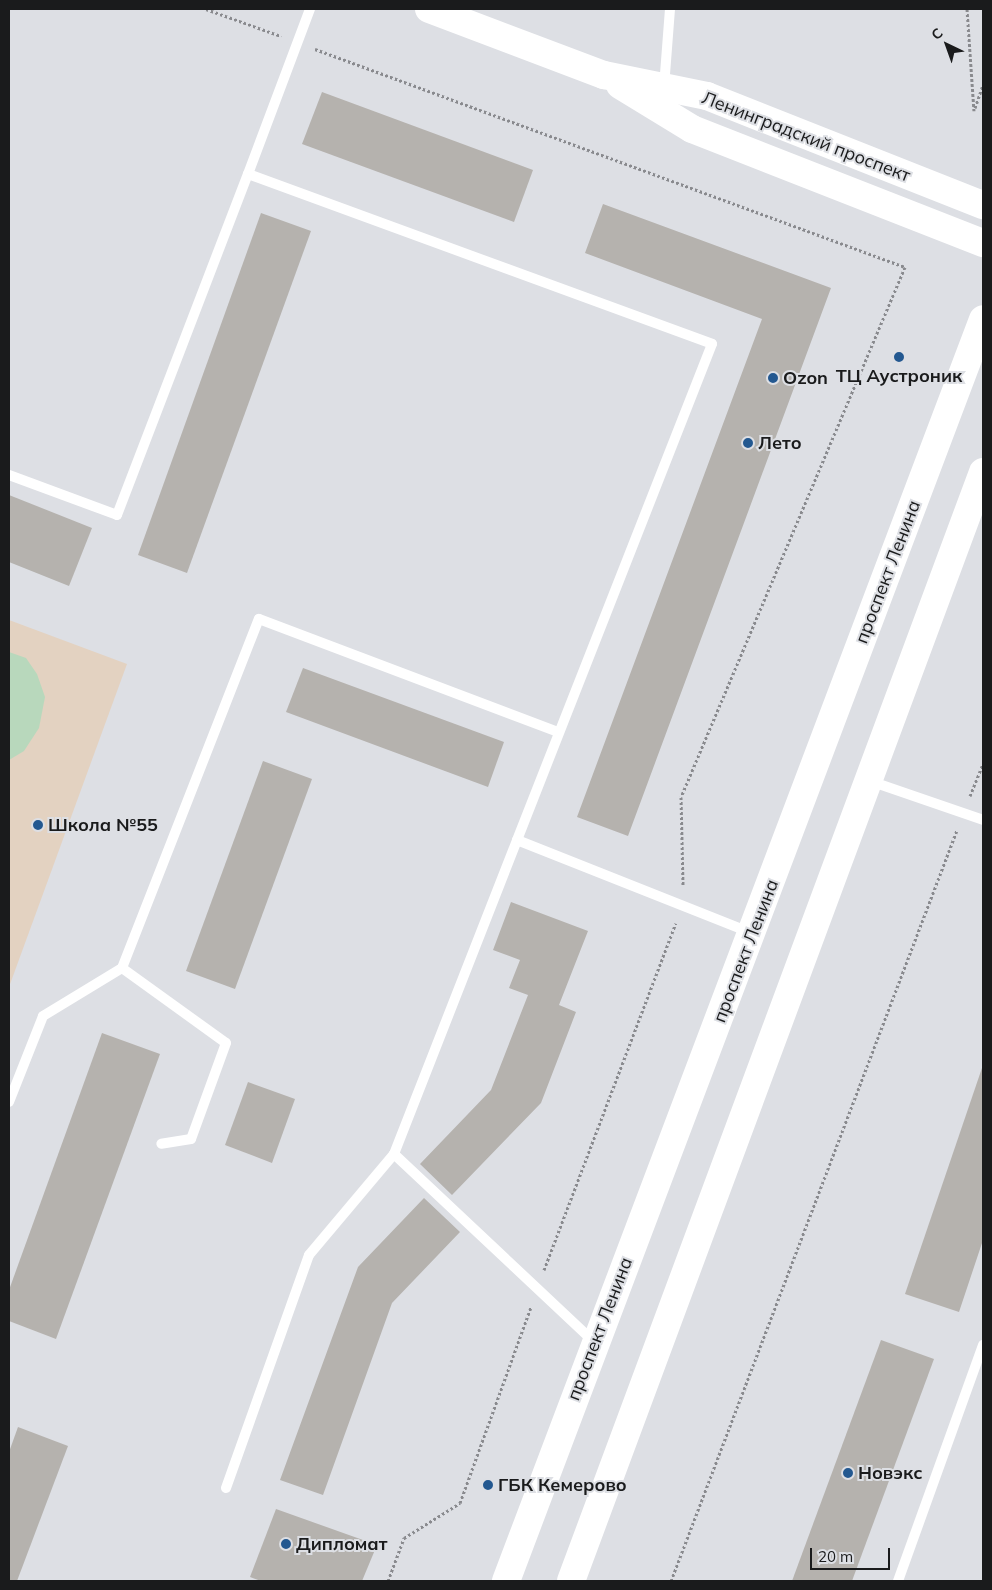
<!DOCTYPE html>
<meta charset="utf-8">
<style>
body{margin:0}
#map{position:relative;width:992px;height:1590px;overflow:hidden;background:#dddfe4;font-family:Mulish,sans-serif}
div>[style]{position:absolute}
.education>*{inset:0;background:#e3d2c1}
.green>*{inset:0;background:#b8d8bc}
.building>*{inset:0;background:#b5b2ae}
.path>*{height:3px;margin-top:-1.5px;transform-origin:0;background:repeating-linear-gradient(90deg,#898a8e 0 2.5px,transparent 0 5px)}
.service>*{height:10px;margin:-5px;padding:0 5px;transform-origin:5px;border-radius:5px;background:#fff}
.secondary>*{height:28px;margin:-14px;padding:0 14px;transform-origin:14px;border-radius:14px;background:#fff}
.dots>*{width:14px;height:14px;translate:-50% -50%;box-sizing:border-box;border:2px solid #dddfe4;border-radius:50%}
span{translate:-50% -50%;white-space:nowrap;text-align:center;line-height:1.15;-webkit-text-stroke:4px #dddfe4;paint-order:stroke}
.street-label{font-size:18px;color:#1a1b1c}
.poi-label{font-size:18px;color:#1a1b1c;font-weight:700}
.left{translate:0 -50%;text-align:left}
.frame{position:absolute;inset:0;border:10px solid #1a1b1c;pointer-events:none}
.north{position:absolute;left:922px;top:20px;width:50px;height:50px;-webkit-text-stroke:4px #dddfe4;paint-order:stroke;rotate:318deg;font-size:14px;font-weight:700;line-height:20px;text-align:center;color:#1a1b1c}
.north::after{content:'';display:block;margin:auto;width:18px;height:22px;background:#1a1b1c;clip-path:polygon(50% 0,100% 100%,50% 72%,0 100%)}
.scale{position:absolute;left:810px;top:1548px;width:80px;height:22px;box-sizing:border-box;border:2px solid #1a1b1c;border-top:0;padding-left:6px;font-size:15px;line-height:18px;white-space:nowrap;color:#1a1b1c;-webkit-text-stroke:4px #dddfe4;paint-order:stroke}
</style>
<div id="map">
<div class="education">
<i style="clip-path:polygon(9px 620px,127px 664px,9px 987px)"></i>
</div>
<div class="green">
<i style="clip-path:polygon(9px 652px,26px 658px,37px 674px,45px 697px,39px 728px,24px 751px,9px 760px)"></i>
</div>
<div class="building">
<i style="clip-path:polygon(322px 92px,533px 170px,514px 222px,302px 144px)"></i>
<i style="clip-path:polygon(603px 204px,831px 288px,628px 836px,577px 817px,762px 319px,585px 253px)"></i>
<i style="clip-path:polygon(261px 213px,311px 231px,187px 573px,138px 555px)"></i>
<i style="clip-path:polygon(9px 495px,92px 528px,69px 586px,9px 562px)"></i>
<i style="clip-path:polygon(303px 668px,504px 742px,488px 787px,286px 712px)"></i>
<i style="clip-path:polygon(263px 761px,312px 779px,235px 989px,186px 971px)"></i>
<i style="clip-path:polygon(511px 902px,588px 931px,559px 1005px,576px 1012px,541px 1103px,452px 1195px,420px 1164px,491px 1090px,528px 995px,509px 988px,520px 960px,493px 950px)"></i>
<i style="clip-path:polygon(102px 1033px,160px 1054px,56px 1339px,9px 1321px,9px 1290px)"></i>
<i style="clip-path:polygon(983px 1065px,983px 1240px,959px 1312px,905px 1294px)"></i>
<i style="clip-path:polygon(248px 1082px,295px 1099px,272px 1163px,225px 1145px)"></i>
<i style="clip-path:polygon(424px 1198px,460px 1232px,392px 1303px,323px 1495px,280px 1480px,358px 1267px)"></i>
<i style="clip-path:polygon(881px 1340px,934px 1359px,852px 1581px,792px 1581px)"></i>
<i style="clip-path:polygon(18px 1427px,68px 1446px,17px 1581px,9px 1581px,9px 1452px)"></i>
<i style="clip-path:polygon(276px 1509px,377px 1545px,362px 1581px,261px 1581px,250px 1577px)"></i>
</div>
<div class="path">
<i style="left:206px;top:9px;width:80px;rotate:19.8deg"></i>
<i style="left:967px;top:9px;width:102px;rotate:86.1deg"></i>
<i style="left:315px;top:49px;width:629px;rotate:20.28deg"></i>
<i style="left:905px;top:267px;width:575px;rotate:112.91deg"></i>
<i style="left:681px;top:797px;width:89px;rotate:88.7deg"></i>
<i style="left:975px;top:108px;width:24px;rotate:-71deg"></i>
<i style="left:970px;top:796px;width:35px;rotate:-68deg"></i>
<i style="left:544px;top:1270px;width:371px;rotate:-69.2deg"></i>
<i style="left:388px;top:1581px;width:46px;rotate:-69.6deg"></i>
<i style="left:404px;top:1538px;width:66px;rotate:-32deg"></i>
<i style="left:460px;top:1503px;width:208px;rotate:-70.1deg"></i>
<i style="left:671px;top:1581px;width:804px;rotate:-69.15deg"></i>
</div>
<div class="service">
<i style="left:310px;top:9px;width:176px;rotate:110.6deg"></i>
<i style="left:248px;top:174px;width:494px;rotate:20.1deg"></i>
<i style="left:712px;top:344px;width:533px;rotate:111.46deg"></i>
<i style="left:517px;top:840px;width:250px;rotate:21.6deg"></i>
<i style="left:664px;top:87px;width:78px;rotate:-85.6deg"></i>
<i style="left:9px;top:475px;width:115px;rotate:20.3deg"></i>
<i style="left:117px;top:515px;width:365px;rotate:-69deg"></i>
<i style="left:870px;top:781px;width:120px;rotate:19deg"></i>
<i style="left:122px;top:968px;width:128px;rotate:35.8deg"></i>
<i style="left:226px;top:1043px;width:102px;rotate:110deg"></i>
<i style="left:191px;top:1139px;width:30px;rotate:171deg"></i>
<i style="left:9px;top:1102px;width:92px;rotate:-68.4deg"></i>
<i style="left:43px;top:1016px;width:92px;rotate:-31.3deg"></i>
<i style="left:122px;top:968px;width:375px;rotate:-68.6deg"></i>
<i style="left:259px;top:619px;width:320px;rotate:20.7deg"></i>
<i style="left:394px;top:1154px;width:274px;rotate:43.2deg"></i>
<i style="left:226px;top:1488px;width:247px;rotate:-70.4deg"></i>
<i style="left:309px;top:1255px;width:132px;rotate:-49.9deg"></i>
<i style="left:394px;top:1154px;width:337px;rotate:-68.6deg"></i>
<i style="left:898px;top:1581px;width:251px;rotate:-70.2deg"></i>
</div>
<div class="secondary">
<i style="left:429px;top:9px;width:187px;rotate:20.7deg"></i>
<i style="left:604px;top:75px;width:105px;rotate:11.5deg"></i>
<i style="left:707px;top:96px;width:297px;rotate:21.6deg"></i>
<i style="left:620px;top:85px;width:84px;rotate:31.4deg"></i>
<i style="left:692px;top:129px;width:313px;rotate:21.4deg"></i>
<i style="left:506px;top:1581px;width:1349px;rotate:-69.29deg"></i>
<i style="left:571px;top:1581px;width:1183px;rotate:-69.62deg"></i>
</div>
<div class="dots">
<i style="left:899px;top:357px;background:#235890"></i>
<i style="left:773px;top:378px;background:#235890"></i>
<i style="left:748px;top:443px;background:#235890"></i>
<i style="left:38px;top:825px;background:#235890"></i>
<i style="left:848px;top:1473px;background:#235890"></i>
<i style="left:488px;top:1485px;background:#235890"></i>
<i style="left:286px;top:1544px;background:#235890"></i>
</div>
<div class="street-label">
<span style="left:806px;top:137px;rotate:21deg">Ленинградский проспект</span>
<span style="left:888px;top:572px;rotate:-69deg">проспект Ленина</span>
<span style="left:746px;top:951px;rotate:-69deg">проспект Ленина</span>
<span style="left:600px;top:1329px;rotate:-69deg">проспект Ленина</span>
</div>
<div class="poi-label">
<span style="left:899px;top:376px">ТЦ Аустроник</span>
<span class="left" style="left:783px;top:378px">Ozon</span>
<span class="left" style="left:758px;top:443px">Лето</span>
<span class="left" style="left:48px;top:825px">Школа №55</span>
<span class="left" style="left:858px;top:1473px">Новэкс</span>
<span class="left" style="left:498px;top:1485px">ГБК Кемерово</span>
<span class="left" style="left:296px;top:1544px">Дипломат</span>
</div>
<div class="frame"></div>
<div class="north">С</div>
<div class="scale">20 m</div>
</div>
